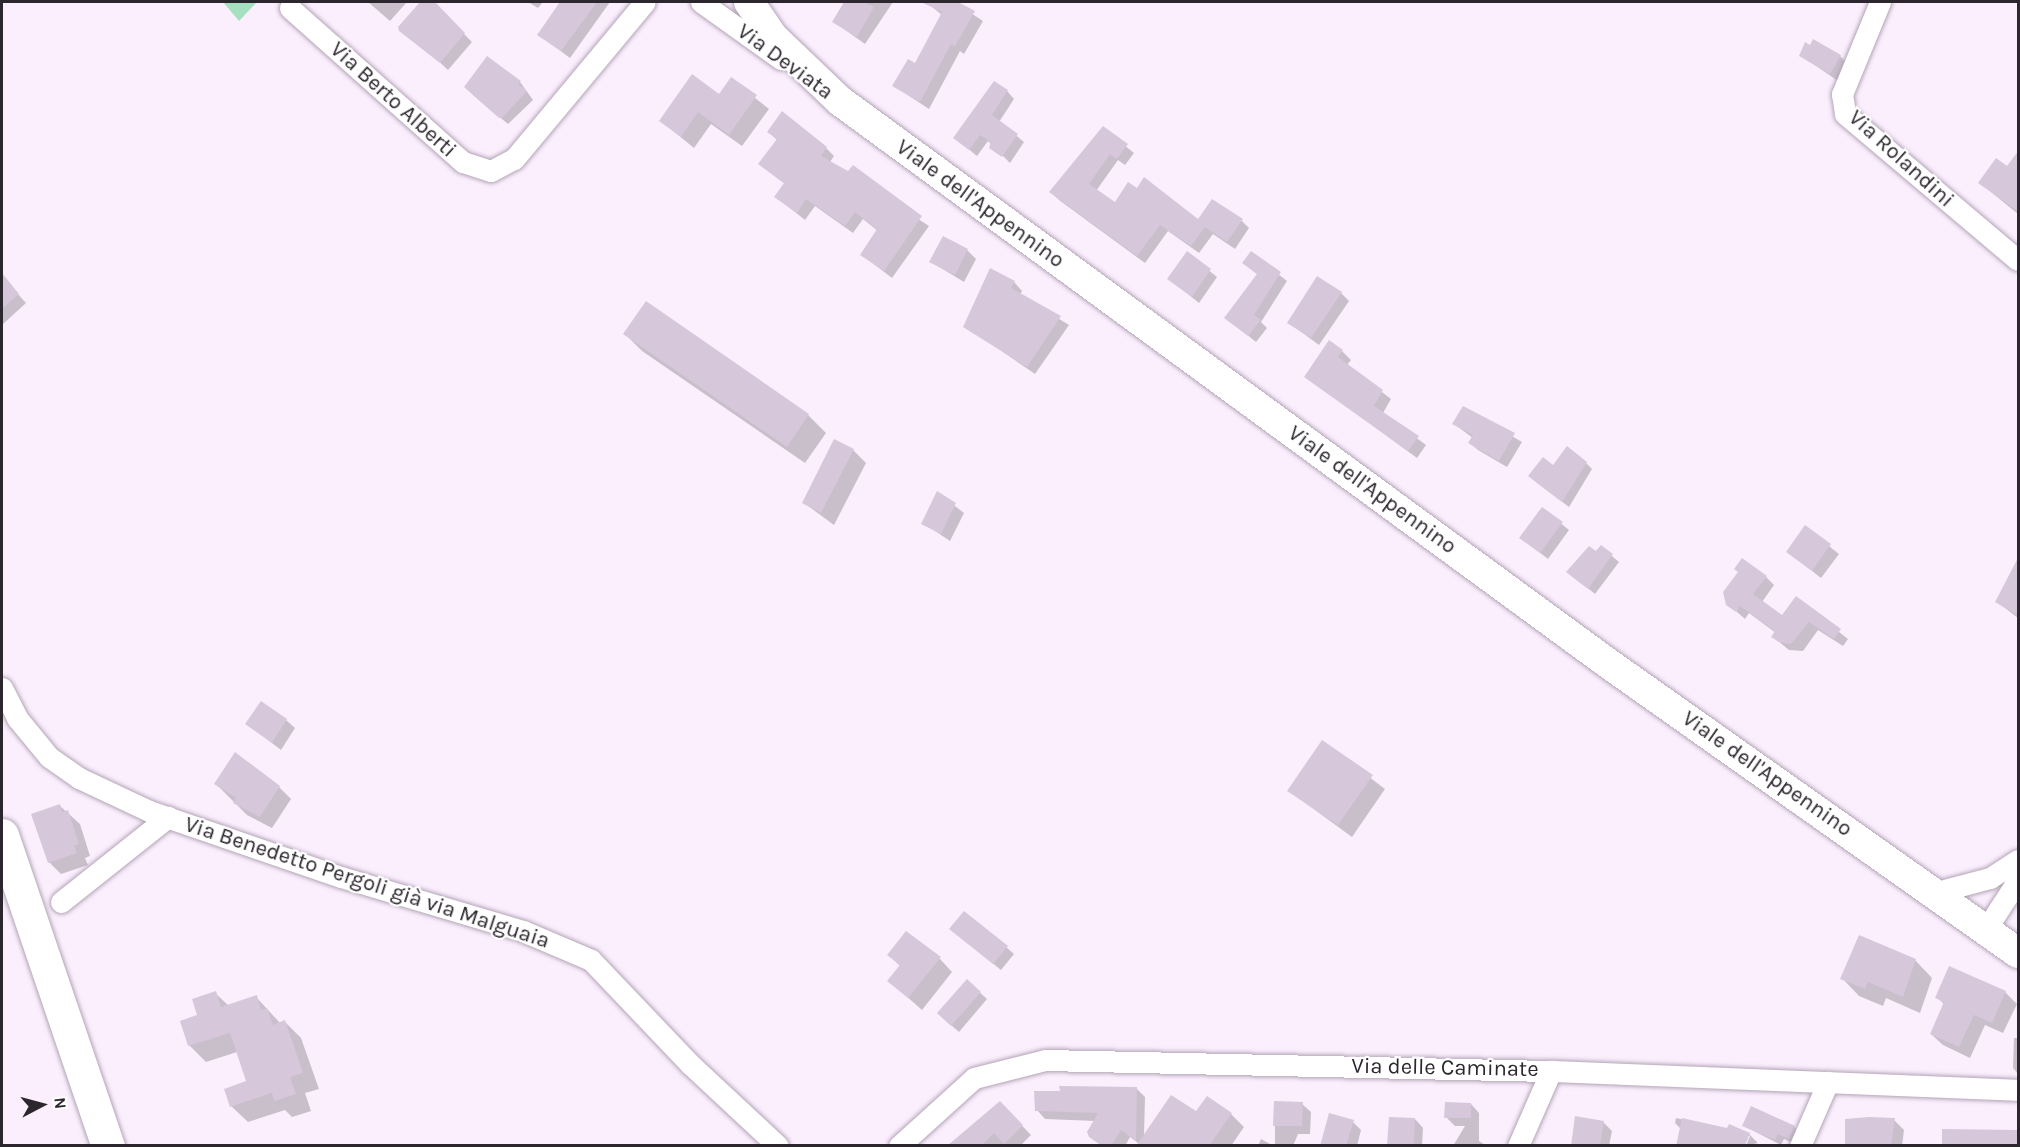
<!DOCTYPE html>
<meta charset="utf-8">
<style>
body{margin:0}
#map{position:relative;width:2020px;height:1147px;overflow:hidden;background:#fbeffe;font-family:Karla,sans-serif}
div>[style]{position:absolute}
.green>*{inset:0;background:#a5e1c0}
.shadow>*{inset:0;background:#0003}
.building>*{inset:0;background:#d6c7da}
.roads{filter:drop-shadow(0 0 2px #b3a4b6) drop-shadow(0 0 2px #b3a4b6)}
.minor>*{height:21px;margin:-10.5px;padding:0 10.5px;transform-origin:10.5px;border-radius:10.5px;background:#fff}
.secondary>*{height:30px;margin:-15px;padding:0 15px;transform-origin:15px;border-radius:15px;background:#fff}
.primary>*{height:33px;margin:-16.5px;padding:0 16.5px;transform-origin:16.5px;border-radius:16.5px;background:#fff}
span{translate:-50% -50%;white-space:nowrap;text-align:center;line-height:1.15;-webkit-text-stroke:4.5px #fff;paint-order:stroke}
.street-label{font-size:22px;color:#2c272e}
.frame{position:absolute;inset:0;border:3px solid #2c272e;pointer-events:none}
.north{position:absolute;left:12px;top:1075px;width:60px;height:60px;-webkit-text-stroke:4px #fff;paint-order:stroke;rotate:84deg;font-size:16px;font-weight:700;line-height:24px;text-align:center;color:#2c272e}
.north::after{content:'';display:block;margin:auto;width:21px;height:27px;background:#2c272e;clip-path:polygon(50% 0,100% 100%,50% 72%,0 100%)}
</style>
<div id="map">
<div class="green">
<i style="clip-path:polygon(223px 2px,257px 2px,239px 21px)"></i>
</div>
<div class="shadow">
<i style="clip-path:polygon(368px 2px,407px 2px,390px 21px)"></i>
<i style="clip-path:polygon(422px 2px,432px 2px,472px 42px,448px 70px,401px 26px)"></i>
<i style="clip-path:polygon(528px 2px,543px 2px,538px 8px)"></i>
<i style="clip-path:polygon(560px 2px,610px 2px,570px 58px,539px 35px)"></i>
<i style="clip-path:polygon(846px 2px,893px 2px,865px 44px,834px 22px)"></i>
<i style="clip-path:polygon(926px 2px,954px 2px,983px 21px,964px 54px,960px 51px,929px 109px,894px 86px,915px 65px,942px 15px)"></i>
<i style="clip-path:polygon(1810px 47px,1840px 56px,1848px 64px,1838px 81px,1800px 55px)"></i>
<i style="clip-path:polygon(487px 58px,520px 82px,533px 100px,508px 124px,473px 95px)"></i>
<i style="clip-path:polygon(731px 79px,769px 109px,742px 146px,711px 124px,694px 148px,661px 121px,719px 96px)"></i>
<i style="clip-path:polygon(1007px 91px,1014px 99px,999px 122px,1024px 142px,1010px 163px,988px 141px,977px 156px,955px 138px)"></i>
<i style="clip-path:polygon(1103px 128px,1134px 153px,1125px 165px,1118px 160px,1096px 191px,1115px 205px,1198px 221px,1242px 221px,1249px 228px,1235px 249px,1213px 234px,1199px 253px,1168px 231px,1145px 263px,1059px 200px,1051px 192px)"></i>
<i style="clip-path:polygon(769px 132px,826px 148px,834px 156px,830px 162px,929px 226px,892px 278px,862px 255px,878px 231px,863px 219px,853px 233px,815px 206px,805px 220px,776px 197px,785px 184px,768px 171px,778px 141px)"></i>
<i style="clip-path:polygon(2018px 153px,2018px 214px,1980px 183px,2007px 168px)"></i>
<i style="clip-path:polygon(967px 250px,976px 259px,964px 282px,931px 262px)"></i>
<i style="clip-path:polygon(1187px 253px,1217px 277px,1199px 303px,1169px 279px)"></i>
<i style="clip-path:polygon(1251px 253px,1287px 281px,1261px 322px,1267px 328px,1256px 342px,1226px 318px,1258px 275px,1244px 263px)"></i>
<i style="clip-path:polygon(7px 282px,26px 303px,2px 325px,2px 287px)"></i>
<i style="clip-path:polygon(1014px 282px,1022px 291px,1020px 295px,1069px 325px,1035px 374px,965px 326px)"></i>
<i style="clip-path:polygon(1341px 293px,1349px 301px,1319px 345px,1289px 323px)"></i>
<i style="clip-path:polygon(646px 304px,808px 415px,826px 433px,805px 463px,642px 351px,625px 334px)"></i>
<i style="clip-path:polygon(1342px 351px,1351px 360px,1347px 365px,1391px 399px,1383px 413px,1426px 445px,1417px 458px,1306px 377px)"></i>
<i style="clip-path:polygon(1464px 408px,1522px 442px,1507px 467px,1478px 450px,1470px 443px,1473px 438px,1454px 424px)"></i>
<i style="clip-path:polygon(853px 450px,866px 463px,834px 525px,804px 503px)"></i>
<i style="clip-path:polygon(1586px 463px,1592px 469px,1569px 507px,1536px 482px,1554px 467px)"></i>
<i style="clip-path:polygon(938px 493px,964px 513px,950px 541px,923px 523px)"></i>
<i style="clip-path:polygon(1543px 509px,1569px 530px,1548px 559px,1521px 538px)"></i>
<i style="clip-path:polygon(1805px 527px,1839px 554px,1821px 578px,1788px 552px)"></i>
<i style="clip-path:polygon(1601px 547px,1619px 562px,1595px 594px,1568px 572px)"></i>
<i style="clip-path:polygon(2018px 561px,2018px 618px,1997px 602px)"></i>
<i style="clip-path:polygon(1766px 577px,1774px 585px,1762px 602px,1782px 617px,1796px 598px,1848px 639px,1843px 646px,1818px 630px,1803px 651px,1789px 650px,1773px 637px,1776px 633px,1749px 613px,1745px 619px,1728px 604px)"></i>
<i style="clip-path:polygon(286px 720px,295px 728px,281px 750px,247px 724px)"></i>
<i style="clip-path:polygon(1323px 742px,1385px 789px,1352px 837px,1289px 791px)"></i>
<i style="clip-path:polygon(216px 784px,279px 787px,291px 799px,272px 828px,247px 815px)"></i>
<i style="clip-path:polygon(60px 806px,80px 824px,90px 856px,85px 858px,88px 865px,61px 874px,49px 862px)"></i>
<i style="clip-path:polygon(959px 936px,1006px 947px,1014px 954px,1001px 970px)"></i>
<i style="clip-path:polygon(889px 955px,940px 959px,952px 972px,922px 1010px,889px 981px,901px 967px)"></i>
<i style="clip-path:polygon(1915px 960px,1932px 978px,1920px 1013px,1886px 998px,1883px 1006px,1859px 996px,1842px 978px)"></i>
<i style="clip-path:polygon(967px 981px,987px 999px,959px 1032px,945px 1020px)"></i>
<i style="clip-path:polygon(2005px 992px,2017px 1004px,2003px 1033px,1985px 1025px,1970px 1058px,1943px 1045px,1931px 1034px,1944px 1004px,1937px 997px)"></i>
<i style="clip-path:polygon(215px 993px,229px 1006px,256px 997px,281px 1024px,285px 1022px,301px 1038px,319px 1089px,305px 1093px,311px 1111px,292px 1117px,285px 1110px,248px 1122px,231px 1106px,248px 1082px,237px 1052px,206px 1062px,190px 1046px,181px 1022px,199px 1016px)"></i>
<i style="clip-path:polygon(2014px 1038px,2018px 1038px,2018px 1074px,2013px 1068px)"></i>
<i style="clip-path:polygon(1136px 1088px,1145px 1097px,1144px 1136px,1196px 1114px,1231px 1114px,1244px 1127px,1231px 1146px,1142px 1146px,1130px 1137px,1125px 1146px,1103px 1146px,1096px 1121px,1045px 1119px,1037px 1110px)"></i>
<i style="clip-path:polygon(1000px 1103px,1031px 1135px,1020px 1146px,950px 1146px)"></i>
<i style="clip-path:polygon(1275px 1103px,1302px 1104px,1311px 1112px,1310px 1134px,1298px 1134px,1293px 1146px,1275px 1146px)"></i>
<i style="clip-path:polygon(1471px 1104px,1479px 1113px,1479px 1141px,1487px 1146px,1453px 1146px,1465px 1126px,1455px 1126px,1446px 1117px)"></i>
<i style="clip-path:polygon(1676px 1118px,1749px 1134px,1758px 1143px,1746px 1146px,1750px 1136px,1681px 1129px,1675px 1123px)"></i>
<i style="clip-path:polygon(1415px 1119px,1423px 1128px,1422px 1146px,1381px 1146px,1389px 1144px)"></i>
<i style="clip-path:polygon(1894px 1120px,1904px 1130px,1902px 1146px,1846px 1146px)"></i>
<i style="clip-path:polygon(1353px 1122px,1361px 1130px,1357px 1146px,1321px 1146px)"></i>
<i style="clip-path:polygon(1603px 1122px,1612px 1131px,1609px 1146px,1573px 1146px)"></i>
<i style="clip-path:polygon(1744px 1126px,1794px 1127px,1800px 1133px,1795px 1144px,1784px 1139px,1781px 1145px)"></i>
<i style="clip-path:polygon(1261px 1139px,1274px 1146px,1258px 1146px)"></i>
</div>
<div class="building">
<i style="clip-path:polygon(420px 2px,435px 2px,465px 33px,440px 63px,399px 31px,398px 27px)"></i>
<i style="clip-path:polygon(560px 2px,597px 2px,561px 51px,537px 35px)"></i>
<i style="clip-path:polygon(844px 2px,864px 2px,874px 7px,857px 37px,832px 22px)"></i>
<i style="clip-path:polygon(921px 2px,958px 2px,975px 11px,955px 46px,951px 44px,920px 102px,892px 86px,908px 59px,915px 63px,942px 12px)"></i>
<i style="clip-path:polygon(1813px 39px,1841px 55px,1830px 74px,1799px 56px,1805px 42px,1810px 45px)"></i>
<i style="clip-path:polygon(487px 56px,521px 81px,518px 84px,527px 91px,503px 117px,499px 118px,464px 87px)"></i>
<i style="clip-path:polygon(692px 74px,719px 94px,731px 77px,757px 95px,729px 135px,698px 112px,681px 137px,659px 121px)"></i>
<i style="clip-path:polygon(994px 81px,1008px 90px,992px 115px,1018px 134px,1002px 157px,989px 148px,991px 142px,980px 135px,969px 150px,953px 138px)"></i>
<i style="clip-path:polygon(782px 111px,827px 147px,821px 156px,848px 171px,853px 165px,922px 216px,884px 271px,860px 255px,877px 229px,855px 212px,845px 226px,806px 199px,797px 213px,774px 197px,784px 183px,758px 164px,777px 139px,767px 132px)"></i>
<i style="clip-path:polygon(1103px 126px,1128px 144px,1117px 159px,1110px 154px,1089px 184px,1115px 202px,1128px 182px,1137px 188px,1144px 177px,1198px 219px,1212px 199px,1243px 219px,1227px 242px,1205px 227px,1191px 246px,1160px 225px,1137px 256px,1049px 192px)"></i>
<i style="clip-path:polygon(2019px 150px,2019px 212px,1978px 183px,1996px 158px,2007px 166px)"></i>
<i style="clip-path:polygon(943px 236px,968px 249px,955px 275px,929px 262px)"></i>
<i style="clip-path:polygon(1187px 251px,1211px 269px,1192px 297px,1167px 279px)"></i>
<i style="clip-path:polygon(1251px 251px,1281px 272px,1254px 315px,1261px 320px,1248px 336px,1224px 318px,1257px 274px,1242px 263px)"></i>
<i style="clip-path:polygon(990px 268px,1015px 281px,1011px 288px,1061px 316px,1027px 367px,963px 327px)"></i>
<i style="clip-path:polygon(2px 273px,19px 294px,2px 309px)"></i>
<i style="clip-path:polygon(1317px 276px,1342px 292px,1311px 338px,1287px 323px)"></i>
<i style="clip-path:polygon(646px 301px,809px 414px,787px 447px,623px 334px)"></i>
<i style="clip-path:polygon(1329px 340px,1343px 350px,1338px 357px,1383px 390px,1374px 406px,1419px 436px,1408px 451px,1304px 377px)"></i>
<i style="clip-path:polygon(1463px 406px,1515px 433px,1499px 461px,1468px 443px,1473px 435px,1452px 424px)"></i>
<i style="clip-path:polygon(834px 439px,854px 449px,821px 513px,802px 503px)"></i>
<i style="clip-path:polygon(1567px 446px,1587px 462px,1562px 502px,1528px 476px,1543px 457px,1553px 465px)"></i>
<i style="clip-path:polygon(937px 491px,956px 503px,941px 534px,921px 524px)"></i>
<i style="clip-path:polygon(1542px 507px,1563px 522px,1540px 553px,1519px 538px)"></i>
<i style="clip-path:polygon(1805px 525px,1831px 544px,1812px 571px,1786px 552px)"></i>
<i style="clip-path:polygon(1601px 545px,1613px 554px,1588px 589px,1566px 572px,1589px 546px,1596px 551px)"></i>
<i style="clip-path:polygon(2019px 556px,2019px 616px,1995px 602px)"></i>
<i style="clip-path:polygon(1742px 558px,1767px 576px,1753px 594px,1782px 615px,1796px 596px,1841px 629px,1834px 639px,1809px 622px,1791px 644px,1779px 642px,1771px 637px,1775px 631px,1740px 606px,1736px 612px,1726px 605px,1723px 592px,1738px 572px,1734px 569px)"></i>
<i style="clip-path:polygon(261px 701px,287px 719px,272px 743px,245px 724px)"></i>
<i style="clip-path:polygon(1322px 740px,1373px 775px,1338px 825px,1287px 791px)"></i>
<i style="clip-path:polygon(235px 752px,280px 786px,260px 817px,233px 803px,236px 798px,214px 784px)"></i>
<i style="clip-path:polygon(60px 804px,62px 812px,68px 810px,79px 844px,74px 846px,77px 853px,48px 863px,31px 814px)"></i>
<i style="clip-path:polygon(964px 911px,1008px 946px,993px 964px,949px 929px)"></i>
<i style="clip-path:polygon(906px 931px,941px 957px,908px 998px,887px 981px,900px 965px,887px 955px)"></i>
<i style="clip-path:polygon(1859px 935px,1916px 959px,1903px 997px,1868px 982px,1865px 989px,1840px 979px)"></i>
<i style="clip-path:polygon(1949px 966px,2006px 991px,1992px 1023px,1974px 1015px,1959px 1047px,1930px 1034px,1944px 1002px,1935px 998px)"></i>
<i style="clip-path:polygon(967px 979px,981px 992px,951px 1026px,937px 1013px)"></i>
<i style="clip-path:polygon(216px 991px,221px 1007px,257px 995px,261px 1010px,267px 1008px,273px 1025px,285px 1020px,303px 1073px,290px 1077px,296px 1094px,274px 1101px,272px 1093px,230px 1107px,224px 1089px,246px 1081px,230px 1033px,188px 1046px,180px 1021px,197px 1015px,192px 999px)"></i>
<i style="clip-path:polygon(1059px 1086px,1137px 1087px,1136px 1141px,1121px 1130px,1111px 1146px,1102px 1146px,1089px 1137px,1087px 1132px,1098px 1113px,1035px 1111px,1034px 1091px,1060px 1091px)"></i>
<i style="clip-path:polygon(1171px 1095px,1196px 1111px,1207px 1096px,1232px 1113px,1209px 1146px,1136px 1146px)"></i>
<i style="clip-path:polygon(1000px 1101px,1023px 1125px,1004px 1144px,994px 1133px,981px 1146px,947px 1146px)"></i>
<i style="clip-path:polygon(1274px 1101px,1303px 1102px,1302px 1126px,1273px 1126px)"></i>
<i style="clip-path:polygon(1445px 1102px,1471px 1103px,1471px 1118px,1444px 1118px)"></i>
<i style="clip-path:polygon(1751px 1106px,1795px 1126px,1789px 1139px,1778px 1134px,1775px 1140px,1742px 1126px)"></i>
<i style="clip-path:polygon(1329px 1113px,1354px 1120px,1346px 1146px,1320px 1146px)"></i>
<i style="clip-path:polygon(1575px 1116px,1604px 1121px,1600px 1146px,1571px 1146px)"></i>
<i style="clip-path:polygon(1389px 1117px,1415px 1118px,1414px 1144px,1387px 1146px)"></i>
<i style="clip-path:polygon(1869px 1117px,1895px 1118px,1891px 1146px,1845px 1146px,1845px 1119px)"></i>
<i style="clip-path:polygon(1682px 1118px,1727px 1128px,1729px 1124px,1750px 1133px,1745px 1146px,1676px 1146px)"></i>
<i style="clip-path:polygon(1942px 1129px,2019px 1130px,2019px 1146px,1942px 1146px)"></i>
</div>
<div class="roads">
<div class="minor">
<i style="left:701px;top:2px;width:98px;rotate:35.5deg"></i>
<i style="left:1880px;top:2px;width:100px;rotate:112.4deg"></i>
<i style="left:1842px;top:94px;width:20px;rotate:81deg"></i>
<i style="left:1845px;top:114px;width:226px;rotate:40.2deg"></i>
<i style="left:290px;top:8px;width:232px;rotate:41.7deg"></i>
<i style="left:463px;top:162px;width:29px;rotate:18deg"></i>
<i style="left:491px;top:171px;width:26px;rotate:-28deg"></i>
<i style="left:514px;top:159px;width:204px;rotate:-50.2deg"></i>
<i style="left:2px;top:688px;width:34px;rotate:63deg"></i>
<i style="left:17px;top:718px;width:50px;rotate:50.6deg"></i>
<i style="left:49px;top:757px;width:37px;rotate:35deg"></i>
<i style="left:79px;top:778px;width:77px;rotate:25.2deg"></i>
<i style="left:149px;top:811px;width:203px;rotate:19deg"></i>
<i style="left:341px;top:877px;width:190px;rotate:16.5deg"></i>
<i style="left:523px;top:931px;width:74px;rotate:23.1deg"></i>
<i style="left:591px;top:960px;width:144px;rotate:46.4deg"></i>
<i style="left:690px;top:1064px;width:120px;rotate:43deg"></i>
<i style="left:1937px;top:892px;width:55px;rotate:-14.8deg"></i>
<i style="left:1990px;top:878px;width:33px;rotate:-33deg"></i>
<i style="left:61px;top:902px;width:137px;rotate:-38.5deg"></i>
<i style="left:1986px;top:929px;width:59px;rotate:-56.9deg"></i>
<i style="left:899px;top:1146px;width:101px;rotate:-42.2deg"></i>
<i style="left:974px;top:1078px;width:73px;rotate:-14.2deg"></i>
<i style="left:1045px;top:1060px;width:506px;rotate:1.25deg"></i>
<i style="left:1551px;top:1071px;width:467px;rotate:2.3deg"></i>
<i style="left:1518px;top:1146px;width:82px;rotate:-66.3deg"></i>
<i style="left:1800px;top:1146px;width:70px;rotate:-66.4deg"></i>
</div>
<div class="secondary">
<i style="left:749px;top:2px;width:42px;rotate:55.6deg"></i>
<i style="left:773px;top:37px;width:93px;rotate:43.7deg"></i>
<i style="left:840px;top:101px;width:953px;rotate:36.21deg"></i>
<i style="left:1609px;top:664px;width:501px;rotate:35.25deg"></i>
</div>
<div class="primary">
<i style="left:2px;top:835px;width:329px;rotate:71.2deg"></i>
</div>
</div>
<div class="street-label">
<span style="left:785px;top:62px;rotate:36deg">Via Deviata</span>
<span style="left:393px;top:100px;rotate:42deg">Via Berto Alberti</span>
<span style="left:1901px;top:159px;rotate:42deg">Via Rolandini</span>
<span style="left:980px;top:204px;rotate:36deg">Viale dell'Appennino</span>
<span style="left:1372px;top:490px;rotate:36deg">Viale dell'Appennino</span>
<span style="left:1767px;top:774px;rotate:35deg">Viale dell'Appennino</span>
<span style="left:367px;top:883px;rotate:18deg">Via Benedetto Pergoli già via Malguaia</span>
<span style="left:1445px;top:1068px;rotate:1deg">Via delle Caminate</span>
</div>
<div class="frame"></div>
<div class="north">N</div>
</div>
